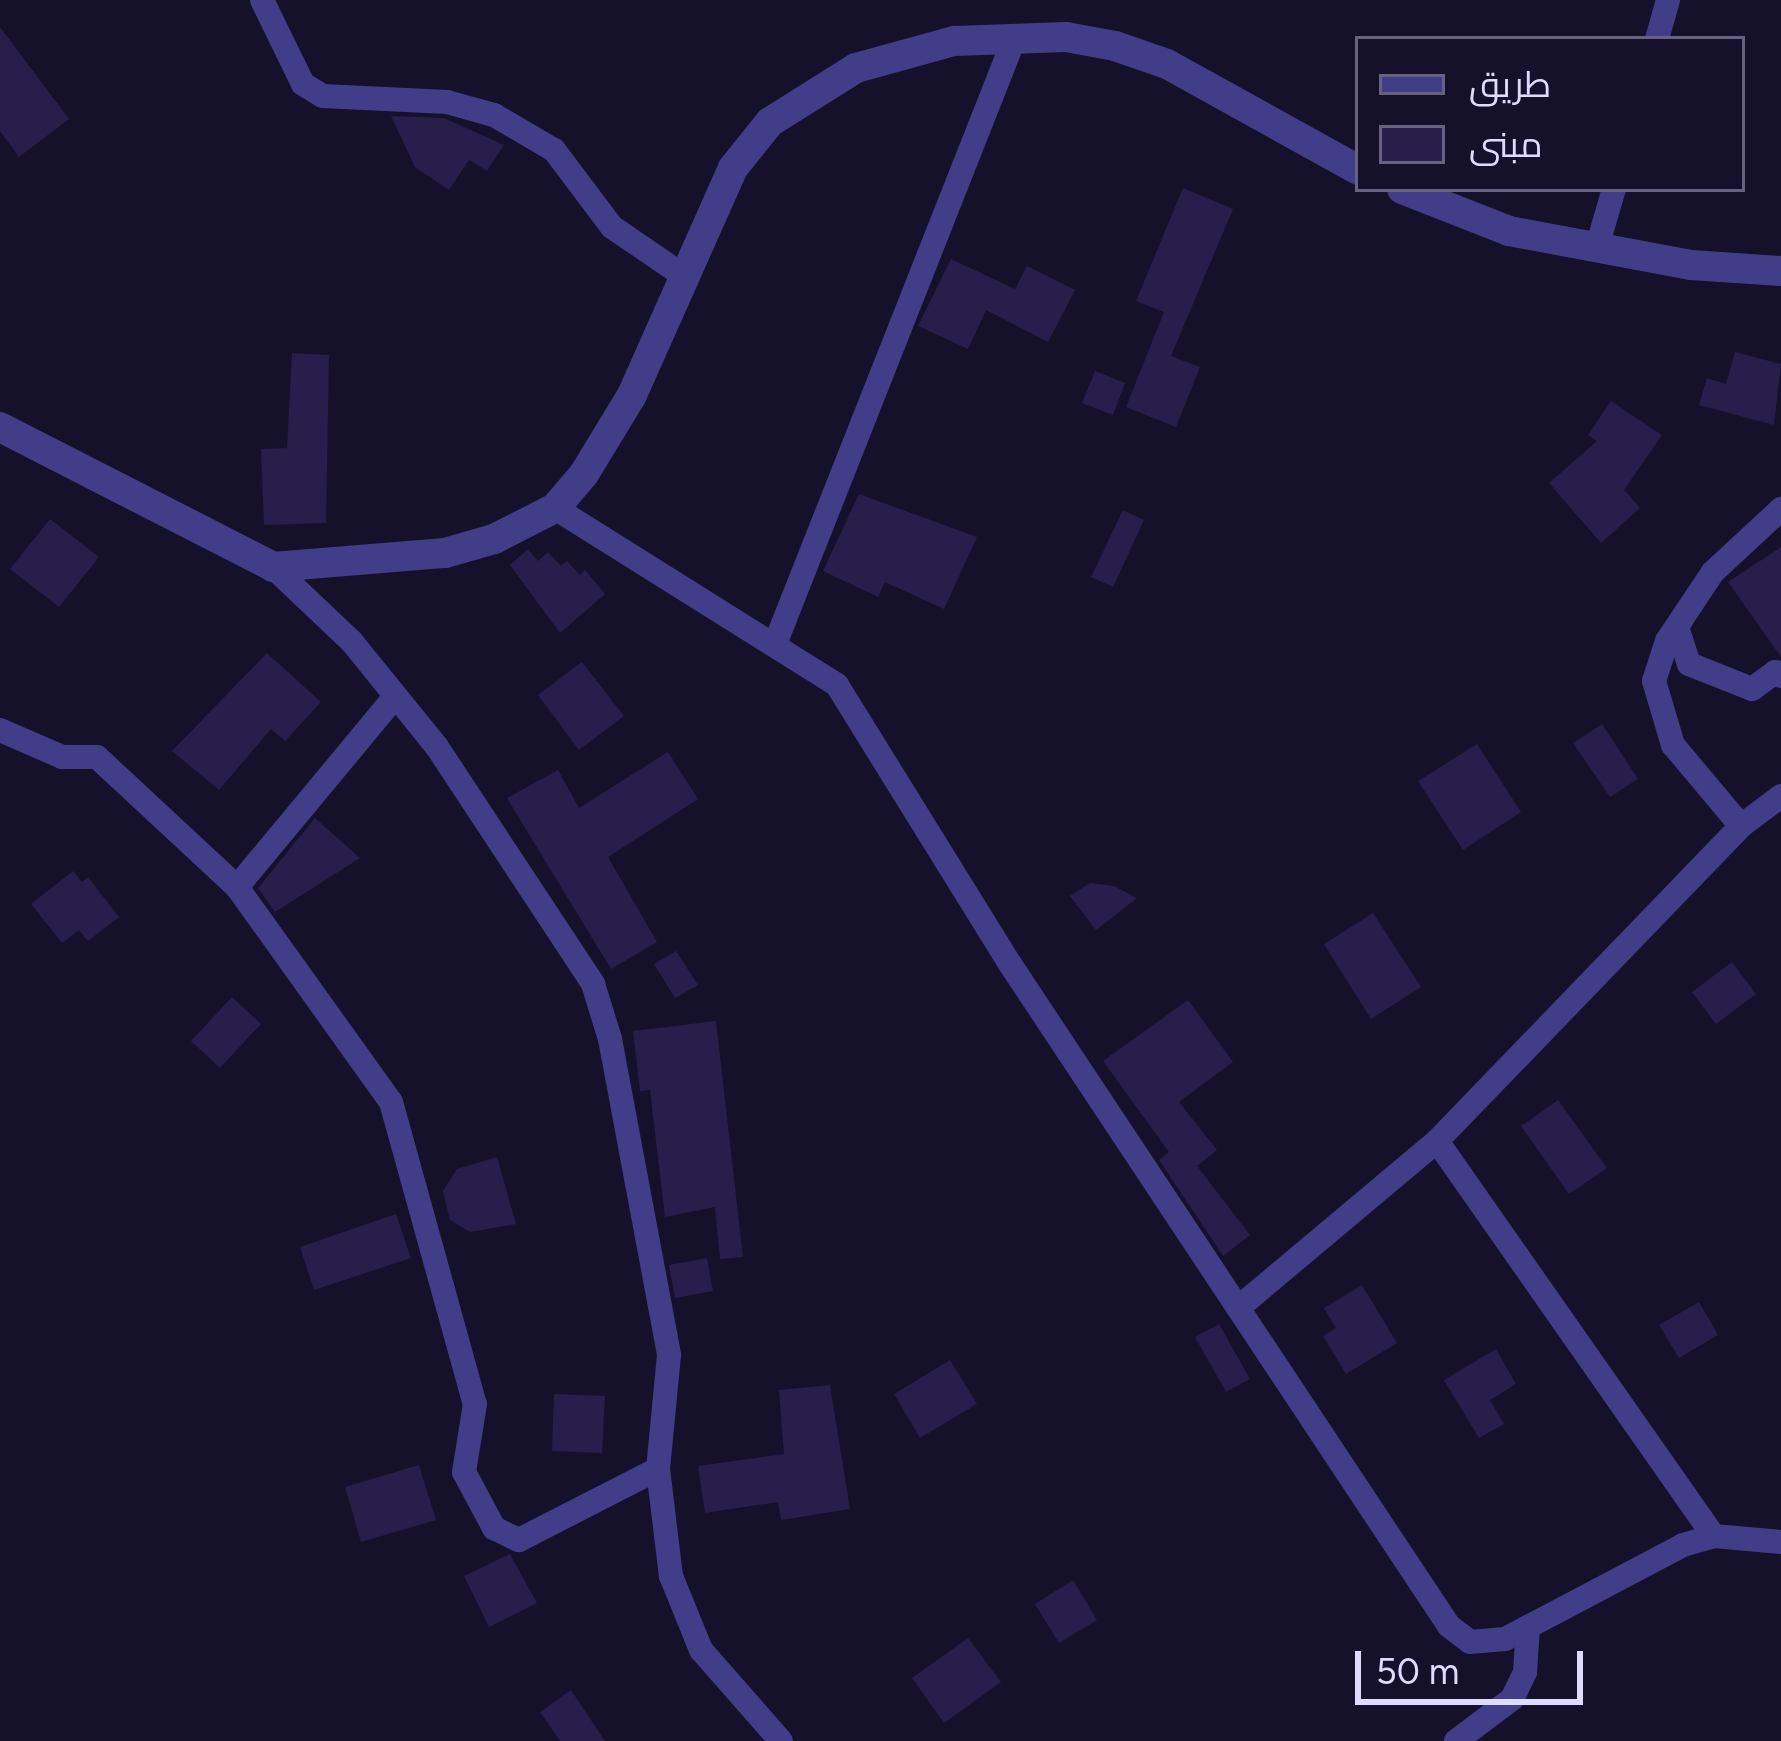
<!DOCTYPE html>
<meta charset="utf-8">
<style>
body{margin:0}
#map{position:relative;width:1781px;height:1741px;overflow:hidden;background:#16112a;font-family:Figtree,Cairo,sans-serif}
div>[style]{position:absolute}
.building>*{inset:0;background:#271e4b}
.minor>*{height:24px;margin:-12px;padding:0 12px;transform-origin:12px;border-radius:12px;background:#413d88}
.tertiary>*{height:30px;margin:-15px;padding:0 15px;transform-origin:15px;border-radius:15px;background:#413d88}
span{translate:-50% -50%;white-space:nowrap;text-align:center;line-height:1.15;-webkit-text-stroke:12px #16112a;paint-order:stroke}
.legend{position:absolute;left:1355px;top:36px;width:390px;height:156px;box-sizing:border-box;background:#16112a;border:3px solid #66627f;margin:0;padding:15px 21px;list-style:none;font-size:36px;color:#dfdbfe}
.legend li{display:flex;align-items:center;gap:24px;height:60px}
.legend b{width:60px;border:3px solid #66627f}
.scale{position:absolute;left:1355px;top:1651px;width:228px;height:54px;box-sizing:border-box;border:6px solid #dfdbfe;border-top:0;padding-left:15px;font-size:36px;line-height:42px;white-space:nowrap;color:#dfdbfe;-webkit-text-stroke:9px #16112a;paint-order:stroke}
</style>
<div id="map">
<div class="building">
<i style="clip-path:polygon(0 27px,69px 119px,19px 157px,0 131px)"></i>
<i style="clip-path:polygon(391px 116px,444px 118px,504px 145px,487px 171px,469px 160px,449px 190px,415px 167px)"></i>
<i style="clip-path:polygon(1183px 188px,1233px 209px,1171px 356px,1200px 367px,1176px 427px,1126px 407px,1164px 312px,1136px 301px)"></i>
<i style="clip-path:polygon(951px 259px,1015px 289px,1027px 266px,1075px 290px,1048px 342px,986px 310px,968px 349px,918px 326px)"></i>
<i style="clip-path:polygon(1735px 352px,1781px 364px,1774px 425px,1699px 405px,1707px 378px,1726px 384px)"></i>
<i style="clip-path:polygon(292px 353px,329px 355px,326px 523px,264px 525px,261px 449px,287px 448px)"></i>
<i style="clip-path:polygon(1095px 371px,1125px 383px,1113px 415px,1082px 403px)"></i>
<i style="clip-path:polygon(1611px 401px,1662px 435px,1624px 490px,1640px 508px,1601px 543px,1549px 483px,1597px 441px,1588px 435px)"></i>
<i style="clip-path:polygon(859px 494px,977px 537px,944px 609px,885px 582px,878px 597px,823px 571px)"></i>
<i style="clip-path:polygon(1123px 510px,1144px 520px,1113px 587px,1091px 577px)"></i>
<i style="clip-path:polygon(50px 519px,99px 557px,59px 607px,10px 569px)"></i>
<i style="clip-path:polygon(1781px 547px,1781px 657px,1728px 582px)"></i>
<i style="clip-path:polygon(528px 549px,538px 561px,548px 552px,561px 566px,567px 561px,580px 575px,585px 570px,605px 594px,560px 633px,510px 565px)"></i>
<i style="clip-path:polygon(267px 653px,321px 702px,285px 741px,271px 729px,219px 790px,172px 751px)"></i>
<i style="clip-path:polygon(582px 662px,624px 716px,579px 750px,538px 695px)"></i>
<i style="clip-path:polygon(1602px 724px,1638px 779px,1610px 797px,1573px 743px)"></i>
<i style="clip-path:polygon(1477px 744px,1521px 812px,1463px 850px,1418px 781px)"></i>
<i style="clip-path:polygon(668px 752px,698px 799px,608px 857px,657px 942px,611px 969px,507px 798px,558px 770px,579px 808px)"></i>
<i style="clip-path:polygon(315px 818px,360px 858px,275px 912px,258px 888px)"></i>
<i style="clip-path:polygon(73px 871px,82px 882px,88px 877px,119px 917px,88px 941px,79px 930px,62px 943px,31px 904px)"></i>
<i style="clip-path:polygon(1090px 883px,1114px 886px,1137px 898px,1096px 930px,1070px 896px)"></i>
<i style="clip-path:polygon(1373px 913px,1421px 987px,1371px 1019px,1324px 944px)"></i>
<i style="clip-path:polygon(676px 951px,698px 985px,675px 998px,654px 964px)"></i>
<i style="clip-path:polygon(1732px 962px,1756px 994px,1716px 1024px,1692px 992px)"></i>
<i style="clip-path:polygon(232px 997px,261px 1024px,220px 1068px,191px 1041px)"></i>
<i style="clip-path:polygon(1188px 1000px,1233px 1062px,1179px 1102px,1217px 1150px,1197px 1166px,1250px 1235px,1223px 1256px,1159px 1160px,1169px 1152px,1103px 1061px)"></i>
<i style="clip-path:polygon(716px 1021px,743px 1257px,720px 1259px,715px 1207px,665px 1217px,650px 1090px,640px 1091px,633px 1031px)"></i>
<i style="clip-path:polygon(1558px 1100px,1607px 1168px,1569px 1194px,1521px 1126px)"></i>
<i style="clip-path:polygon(497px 1157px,516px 1224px,470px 1232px,450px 1220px,443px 1191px,457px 1169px)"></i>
<i style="clip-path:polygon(396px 1214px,411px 1258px,314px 1290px,300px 1247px)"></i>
<i style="clip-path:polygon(707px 1258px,713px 1291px,675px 1298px,669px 1265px)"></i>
<i style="clip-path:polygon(1362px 1285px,1397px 1343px,1346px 1374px,1323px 1336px,1336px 1328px,1324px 1308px)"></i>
<i style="clip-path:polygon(1699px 1302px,1718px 1335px,1679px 1358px,1659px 1325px)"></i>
<i style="clip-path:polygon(1219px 1324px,1250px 1379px,1226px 1392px,1195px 1337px)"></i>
<i style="clip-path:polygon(1496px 1349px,1516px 1384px,1490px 1400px,1504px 1424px,1479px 1438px,1444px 1380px)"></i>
<i style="clip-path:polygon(950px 1360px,977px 1404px,920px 1438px,894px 1394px)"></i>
<i style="clip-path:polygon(830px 1385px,850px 1509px,781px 1520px,778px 1502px,705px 1513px,698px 1466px,784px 1454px,779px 1390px)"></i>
<i style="clip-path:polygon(554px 1394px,605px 1396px,602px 1453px,552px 1451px)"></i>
<i style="clip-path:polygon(419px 1465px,436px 1520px,361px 1542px,345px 1487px)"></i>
<i style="clip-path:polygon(510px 1554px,537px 1603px,489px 1627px,464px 1576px)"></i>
<i style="clip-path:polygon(1073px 1580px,1097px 1620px,1059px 1643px,1035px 1604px)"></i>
<i style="clip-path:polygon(968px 1638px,1001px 1682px,944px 1723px,912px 1678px)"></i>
<i style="clip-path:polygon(571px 1690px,605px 1741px,560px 1741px,540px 1712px)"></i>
</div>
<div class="minor">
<i style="left:262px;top:0;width:93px;rotate:64deg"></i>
<i style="left:303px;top:84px;width:23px;rotate:31deg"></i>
<i style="left:323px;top:96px;width:124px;rotate:2.8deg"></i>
<i style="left:447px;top:102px;width:49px;rotate:15.5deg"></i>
<i style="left:494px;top:115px;width:69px;rotate:30.3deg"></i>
<i style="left:554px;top:150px;width:96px;rotate:53deg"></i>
<i style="left:612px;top:227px;width:83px;rotate:34.3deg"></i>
<i style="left:1657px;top:39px;width:41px;rotate:-74.2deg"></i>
<i style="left:1597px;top:247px;width:60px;rotate:-73.7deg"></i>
<i style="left:555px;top:508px;width:333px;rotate:32.1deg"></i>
<i style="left:837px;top:685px;width:328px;rotate:58.2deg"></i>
<i style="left:1010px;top:964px;width:794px;rotate:56.45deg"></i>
<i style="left:1449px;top:1626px;width:26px;rotate:37deg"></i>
<i style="left:1470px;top:1642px;width:35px;rotate:-5deg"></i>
<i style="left:1505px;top:1639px;width:201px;rotate:-27.8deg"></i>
<i style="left:1683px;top:1545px;width:32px;rotate:-16deg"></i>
<i style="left:1714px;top:1536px;width:67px;rotate:5.1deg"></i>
<i style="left:273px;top:567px;width:109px;rotate:43.5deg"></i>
<i style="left:352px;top:642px;width:135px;rotate:51deg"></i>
<i style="left:437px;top:747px;width:284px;rotate:56.6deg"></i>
<i style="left:593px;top:984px;width:58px;rotate:72.8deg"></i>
<i style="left:610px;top:1039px;width:321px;rotate:79.4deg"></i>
<i style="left:669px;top:1355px;width:115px;rotate:95.5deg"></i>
<i style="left:658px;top:1469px;width:108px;rotate:83.1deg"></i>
<i style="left:671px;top:1576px;width:80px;rotate:67.9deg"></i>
<i style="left:701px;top:1650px;width:121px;rotate:48.7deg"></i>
<i style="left:1682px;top:619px;width:9px;rotate:122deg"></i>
<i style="left:1677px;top:627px;width:39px;rotate:72deg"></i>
<i style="left:1689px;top:664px;width:68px;rotate:21.6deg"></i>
<i style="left:1752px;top:689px;width:29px;rotate:-36deg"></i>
<i style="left:1775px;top:672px;width:7px;rotate:34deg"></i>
<i style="left:775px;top:644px;width:653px;rotate:-68.43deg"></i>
<i style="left:0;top:730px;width:68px;rotate:23.5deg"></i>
<i style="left:62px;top:757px;width:35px"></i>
<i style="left:97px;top:757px;width:191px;rotate:42.9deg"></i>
<i style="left:237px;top:887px;width:264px;rotate:54.4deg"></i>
<i style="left:391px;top:1102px;width:313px;rotate:74.5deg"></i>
<i style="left:475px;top:1404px;width:69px;rotate:99.2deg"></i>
<i style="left:464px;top:1472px;width:64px;rotate:61.8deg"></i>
<i style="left:494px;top:1528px;width:28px;rotate:26deg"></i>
<i style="left:519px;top:1540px;width:156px;rotate:-27.1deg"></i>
<i style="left:1741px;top:826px;width:106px;rotate:-130deg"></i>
<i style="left:1673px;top:745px;width:67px;rotate:-106.5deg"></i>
<i style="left:1654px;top:681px;width:42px;rotate:-72deg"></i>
<i style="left:1667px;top:641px;width:83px;rotate:-56.3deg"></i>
<i style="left:1713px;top:572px;width:93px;rotate:-42.8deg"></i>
<i style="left:237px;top:887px;width:243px;rotate:-50.3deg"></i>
<i style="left:1437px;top:1141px;width:482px;rotate:55deg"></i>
<i style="left:1238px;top:1308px;width:260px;rotate:-40deg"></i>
<i style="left:1437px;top:1141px;width:438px;rotate:-46deg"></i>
<i style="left:1741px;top:826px;width:50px;rotate:-36.9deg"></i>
<i style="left:1456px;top:1741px;width:70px;rotate:-36.9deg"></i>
<i style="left:1512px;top:1699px;width:30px;rotate:-64deg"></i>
<i style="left:1525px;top:1672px;width:45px;rotate:-86.2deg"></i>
</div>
<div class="tertiary">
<i style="left:1402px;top:189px;width:115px;rotate:21.4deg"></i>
<i style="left:1509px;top:231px;width:185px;rotate:10.6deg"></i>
<i style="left:1691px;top:265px;width:90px;rotate:3.8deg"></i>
<i style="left:0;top:427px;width:307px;rotate:27.1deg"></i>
<i style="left:273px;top:567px;width:173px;rotate:-4.7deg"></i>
<i style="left:445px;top:553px;width:51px;rotate:-15.9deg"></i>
<i style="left:494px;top:539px;width:68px;rotate:-26.9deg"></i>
<i style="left:555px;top:508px;width:45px;rotate:-49.5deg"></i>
<i style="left:584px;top:474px;width:92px;rotate:-58.7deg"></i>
<i style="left:632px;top:395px;width:248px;rotate:-66deg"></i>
<i style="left:733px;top:168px;width:59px;rotate:-51.2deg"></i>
<i style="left:770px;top:122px;width:102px;rotate:-32.1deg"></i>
<i style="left:856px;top:68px;width:102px;rotate:-15.4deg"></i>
<i style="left:954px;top:41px;width:112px;rotate:-2deg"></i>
<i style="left:1066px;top:37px;width:50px;rotate:10.4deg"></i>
<i style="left:1115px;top:46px;width:55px;rotate:19.1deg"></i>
<i style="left:1167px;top:64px;width:218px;rotate:29deg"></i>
</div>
<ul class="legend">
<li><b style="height:15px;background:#413d88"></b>طريق</li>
<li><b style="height:33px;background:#271e4b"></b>مبنى</li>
</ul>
<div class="scale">50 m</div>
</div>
